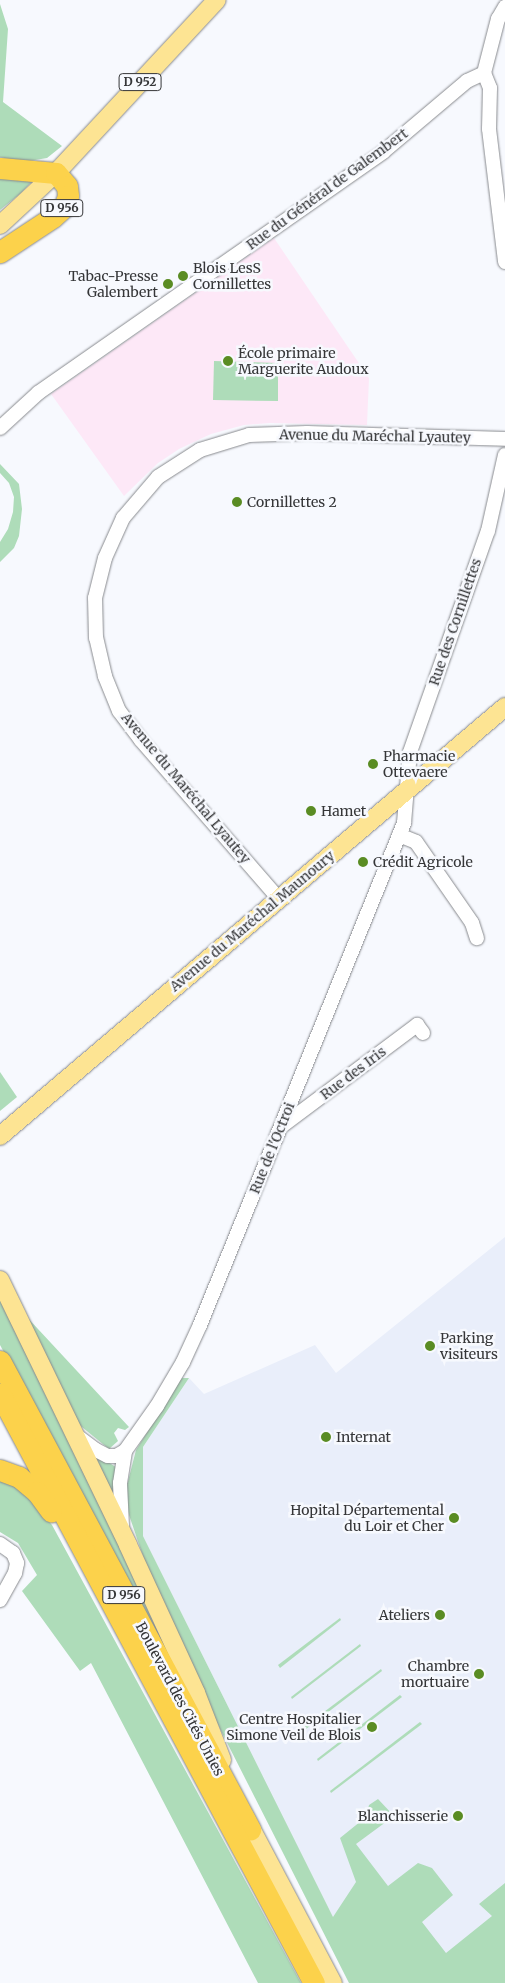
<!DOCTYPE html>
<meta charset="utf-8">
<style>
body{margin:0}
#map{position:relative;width:505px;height:1983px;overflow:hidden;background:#f7f9fe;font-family:Merriweather,serif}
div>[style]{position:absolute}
.built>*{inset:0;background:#e9eefa}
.education>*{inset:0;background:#fde8f7}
.green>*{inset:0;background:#aedcb9}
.roads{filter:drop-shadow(0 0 1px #888a8e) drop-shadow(0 0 1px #888a8e)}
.minor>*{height:14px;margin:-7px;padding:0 7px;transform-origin:7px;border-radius:7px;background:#fff}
.major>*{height:18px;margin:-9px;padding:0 9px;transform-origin:9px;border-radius:9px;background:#fde493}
.highway>*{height:21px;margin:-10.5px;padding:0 10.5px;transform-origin:10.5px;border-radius:10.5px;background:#fcd24b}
.dots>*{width:14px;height:14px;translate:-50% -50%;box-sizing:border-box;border:2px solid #f7f9fe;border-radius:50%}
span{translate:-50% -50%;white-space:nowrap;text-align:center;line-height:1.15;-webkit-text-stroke:5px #f7f9fe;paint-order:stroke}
.shield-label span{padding:1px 4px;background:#f7f9fe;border:1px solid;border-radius:4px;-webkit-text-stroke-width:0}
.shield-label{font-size:12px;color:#353638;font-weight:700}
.street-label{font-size:14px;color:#353638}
.poi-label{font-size:14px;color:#353638}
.left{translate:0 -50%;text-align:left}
.right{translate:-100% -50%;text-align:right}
</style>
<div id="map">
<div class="built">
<i style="clip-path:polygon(505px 1237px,505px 1983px,333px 1918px,143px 1536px,143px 1447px,189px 1378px,204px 1394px,315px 1345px,336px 1373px)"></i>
</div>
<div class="education">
<i style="clip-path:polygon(274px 238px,369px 378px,367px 425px,270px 423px,244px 425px,211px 434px,179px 449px,158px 463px,124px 496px,51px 394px)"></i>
</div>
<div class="green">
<i style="clip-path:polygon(0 4px,8px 29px,3px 102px,62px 146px,47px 158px,23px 162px,0 157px)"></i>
<i style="clip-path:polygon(0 172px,36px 177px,21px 193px,0 210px)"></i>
<i style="clip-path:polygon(214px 361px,278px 363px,278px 401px,213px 400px)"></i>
<i style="clip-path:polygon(0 464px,19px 484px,22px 509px,19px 536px,14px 548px,0 562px,0 542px,8px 529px,13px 512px,14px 497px,9px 483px,0 473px)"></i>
<i style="clip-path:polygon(0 1072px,17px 1097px,0 1111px)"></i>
<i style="clip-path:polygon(0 1292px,196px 1707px,0 1345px)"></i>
<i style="clip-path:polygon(25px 1315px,129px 1427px,125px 1430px,118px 1428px,114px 1433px,118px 1441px,109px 1449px,77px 1423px)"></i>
<i style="clip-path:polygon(181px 1378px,189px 1378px,143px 1447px,143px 1536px,333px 1917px,356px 1882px,340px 1838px,366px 1817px,369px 1805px,378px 1799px,394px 1816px,356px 1844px,388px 1886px,418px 1863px,432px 1868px,453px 1895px,422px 1922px,446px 1953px,492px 1916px,479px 1904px,505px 1883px,505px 1983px,349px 1983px,214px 1717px,144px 1559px,128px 1512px,125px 1493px,136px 1450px)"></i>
<i style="clip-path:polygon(83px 1447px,116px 1467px,113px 1502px)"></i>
<i style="clip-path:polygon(0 1481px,16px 1484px,52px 1525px,301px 1983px,258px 1983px,91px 1663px,80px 1671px,22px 1591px,37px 1575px,18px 1543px,0 1532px)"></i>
<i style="clip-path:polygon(340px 1618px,341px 1620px,280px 1668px,278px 1665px)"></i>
<i style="clip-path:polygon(360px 1644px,361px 1646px,292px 1699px,291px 1697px)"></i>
<i style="clip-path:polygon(381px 1669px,382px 1671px,306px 1729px,304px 1727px)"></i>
<i style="clip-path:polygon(400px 1695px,402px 1697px,318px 1761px,317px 1759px)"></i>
<i style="clip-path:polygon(420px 1722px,422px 1724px,331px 1793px,330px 1791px)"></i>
</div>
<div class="roads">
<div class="minor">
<i style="left:484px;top:73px;width:16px;rotate:68deg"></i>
<i style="left:490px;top:88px;width:41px;rotate:91.4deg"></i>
<i style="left:489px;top:129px;width:134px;rotate:83.1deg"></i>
<i style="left:484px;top:73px;width:56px;rotate:-75.5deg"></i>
<i style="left:498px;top:19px;width:14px;rotate:-60deg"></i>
<i style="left:0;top:428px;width:52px;rotate:-42.6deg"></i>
<i style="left:38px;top:393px;width:421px;rotate:-34.9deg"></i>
<i style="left:383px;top:152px;width:110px;rotate:-40.2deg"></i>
<i style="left:467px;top:81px;width:19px;rotate:-25deg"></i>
<i style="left:399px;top:835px;width:18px;rotate:22deg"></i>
<i style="left:416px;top:842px;width:98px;rotate:55.3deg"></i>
<i style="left:472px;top:923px;width:16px;rotate:72deg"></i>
<i style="left:279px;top:899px;width:211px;rotate:-131deg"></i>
<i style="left:141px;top:740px;width:36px;rotate:-127deg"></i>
<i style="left:119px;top:711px;width:38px;rotate:-112deg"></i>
<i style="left:105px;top:676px;width:39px;rotate:-103deg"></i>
<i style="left:96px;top:638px;width:40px;rotate:-91.4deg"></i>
<i style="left:95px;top:598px;width:41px;rotate:-76deg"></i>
<i style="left:105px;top:558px;width:44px;rotate:-65.8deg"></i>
<i style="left:123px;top:518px;width:54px;rotate:-49.5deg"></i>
<i style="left:158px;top:477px;width:50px;rotate:-32.7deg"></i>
<i style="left:200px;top:450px;width:51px;rotate:-17deg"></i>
<i style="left:249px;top:435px;width:58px;rotate:-2deg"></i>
<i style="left:307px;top:433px;width:198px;rotate:1.7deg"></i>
<i style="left:282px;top:1126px;width:169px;rotate:-36.8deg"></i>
<i style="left:417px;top:1025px;width:10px;rotate:53deg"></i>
<i style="left:76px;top:1435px;width:25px;rotate:37deg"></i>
<i style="left:96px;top:1450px;width:13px;rotate:27deg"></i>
<i style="left:108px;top:1456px;width:8px"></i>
<i style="left:116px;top:1456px;width:10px;rotate:-29deg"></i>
<i style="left:122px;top:1526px;width:43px;rotate:-92.7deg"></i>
<i style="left:120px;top:1483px;width:32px;rotate:-81deg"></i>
<i style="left:125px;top:1451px;width:55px;rotate:-54.6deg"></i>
<i style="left:157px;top:1406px;width:51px;rotate:-59.4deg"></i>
<i style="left:183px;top:1362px;width:41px;rotate:-65.3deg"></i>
<i style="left:200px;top:1325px;width:542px;rotate:-67.88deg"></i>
<i style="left:404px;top:823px;width:71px;rotate:-85.2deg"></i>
<i style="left:410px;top:752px;width:234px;rotate:-70.6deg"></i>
<i style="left:488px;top:531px;width:78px;rotate:-77.4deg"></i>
<i style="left:0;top:1544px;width:16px;rotate:35deg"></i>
<i style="left:13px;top:1553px;width:11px;rotate:68deg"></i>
<i style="left:17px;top:1563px;width:10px;rotate:101deg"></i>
<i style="left:15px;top:1573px;width:31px;rotate:119deg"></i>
</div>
<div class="major">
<i style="left:0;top:225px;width:76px;rotate:-42.9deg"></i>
<i style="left:56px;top:173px;width:236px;rotate:-47.1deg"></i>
<i style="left:0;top:1136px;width:663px;rotate:-40.35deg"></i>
<i style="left:0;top:1280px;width:294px;rotate:64.2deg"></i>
<i style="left:128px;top:1545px;width:163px;rotate:65.3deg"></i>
<i style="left:196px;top:1693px;width:72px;rotate:68.8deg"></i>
<i style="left:245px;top:1817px;width:188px;rotate:62.1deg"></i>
</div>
<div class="highway">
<i style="left:0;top:168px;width:56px;rotate:5.1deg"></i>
<i style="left:56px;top:173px;width:17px;rotate:50deg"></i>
<i style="left:67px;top:186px;width:10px;rotate:84deg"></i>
<i style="left:68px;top:196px;width:12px;rotate:110deg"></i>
<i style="left:64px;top:207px;width:15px;rotate:138deg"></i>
<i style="left:53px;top:217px;width:64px;rotate:146.6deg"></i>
<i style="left:0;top:1361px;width:531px;rotate:61.89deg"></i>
<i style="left:0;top:1394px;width:667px;rotate:61.94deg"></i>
<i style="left:0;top:1470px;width:20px;rotate:20deg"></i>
<i style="left:19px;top:1477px;width:23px;rotate:40deg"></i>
<i style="left:37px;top:1492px;width:24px;rotate:54deg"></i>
</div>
</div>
<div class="dots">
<i style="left:183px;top:276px;background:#5a8c23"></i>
<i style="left:168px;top:284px;background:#5a8c23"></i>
<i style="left:228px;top:361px;background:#5a8c23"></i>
<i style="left:237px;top:502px;background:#5a8c23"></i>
<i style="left:373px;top:764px;background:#5a8c23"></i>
<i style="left:311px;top:811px;background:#5a8c23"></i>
<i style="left:363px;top:862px;background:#5a8c23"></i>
<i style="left:430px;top:1346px;background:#5a8c23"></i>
<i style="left:326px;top:1437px;background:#5a8c23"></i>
<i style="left:454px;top:1518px;background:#5a8c23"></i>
<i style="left:440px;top:1615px;background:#5a8c23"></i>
<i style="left:479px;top:1674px;background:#5a8c23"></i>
<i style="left:372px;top:1727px;background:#5a8c23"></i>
<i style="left:458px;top:1816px;background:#5a8c23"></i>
</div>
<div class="shield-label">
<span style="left:140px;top:82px">D 952</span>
<span style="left:62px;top:208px">D 956</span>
<span style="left:124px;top:1595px">D 956</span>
</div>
<div class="street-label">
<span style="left:327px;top:189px;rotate:-36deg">Rue du Général de Galembert</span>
<span style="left:375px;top:436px;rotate:1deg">Avenue du Maréchal Lyautey</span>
<span style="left:455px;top:622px;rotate:-71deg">Rue des Cornillettes</span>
<span style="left:186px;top:788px;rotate:50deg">Avenue du Maréchal Lyautey</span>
<span style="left:252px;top:921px;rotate:-40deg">Avenue du Maréchal Maunoury</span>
<span style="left:353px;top:1073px;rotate:-37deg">Rue des Iris</span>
<span style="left:272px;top:1148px;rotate:-68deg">Rue de l'Octroi</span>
<span style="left:180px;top:1699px;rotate:62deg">Boulevard des Cités Unies</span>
</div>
<div class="poi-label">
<span class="left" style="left:193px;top:276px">Blois LesS<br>Cornillettes</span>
<span class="right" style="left:158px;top:284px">Tabac-Presse<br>Galembert</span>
<span class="left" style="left:238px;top:361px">École primaire<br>Marguerite Audoux</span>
<span class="left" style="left:247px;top:502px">Cornillettes 2</span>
<span class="left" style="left:383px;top:764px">Pharmacie<br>Ottevaere</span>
<span class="left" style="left:321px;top:811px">Hamet</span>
<span class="left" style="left:373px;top:862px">Crédit Agricole</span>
<span class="left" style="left:440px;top:1346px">Parking<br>visiteurs</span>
<span class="left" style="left:336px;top:1437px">Internat</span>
<span class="right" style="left:444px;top:1518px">Hopital Départemental<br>du Loir et Cher</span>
<span class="right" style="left:430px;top:1615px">Ateliers</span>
<span class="right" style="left:469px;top:1674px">Chambre<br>mortuaire</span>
<span class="right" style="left:361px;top:1727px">Centre Hospitalier<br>Simone Veil de Blois</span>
<span class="right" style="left:448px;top:1816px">Blanchisserie</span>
</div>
</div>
